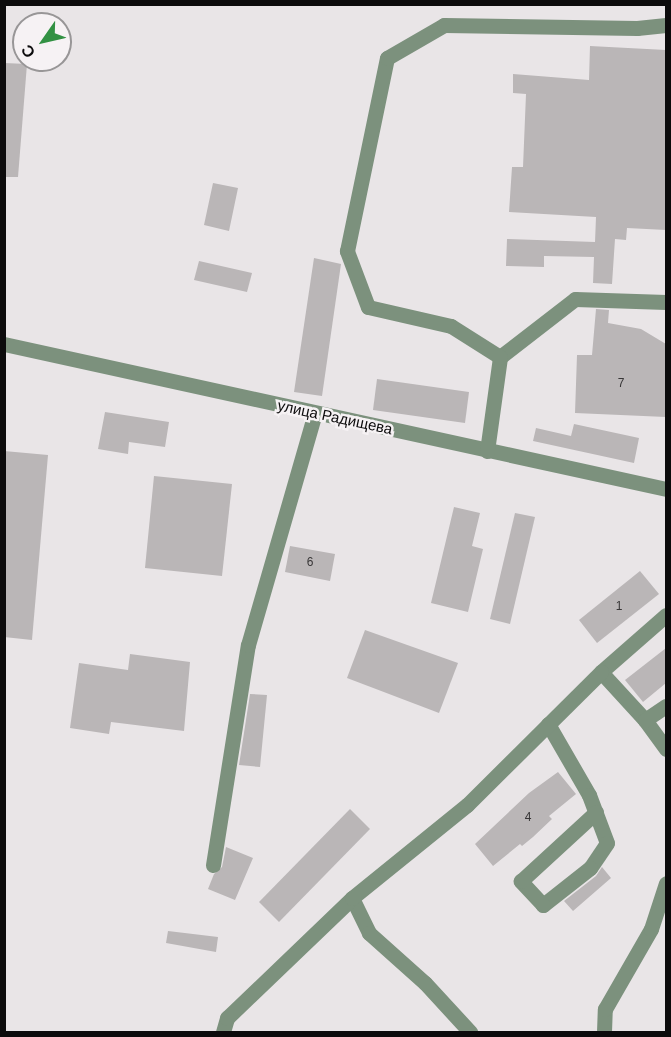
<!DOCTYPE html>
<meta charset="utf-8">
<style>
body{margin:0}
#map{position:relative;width:671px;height:1037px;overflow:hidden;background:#e9e5e7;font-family:Helvetica,sans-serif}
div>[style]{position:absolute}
.building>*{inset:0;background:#bab6b7}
.minor>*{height:15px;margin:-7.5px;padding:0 7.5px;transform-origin:7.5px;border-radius:7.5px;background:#7c917d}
span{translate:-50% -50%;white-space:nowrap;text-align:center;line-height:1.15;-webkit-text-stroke:5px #f6f2f4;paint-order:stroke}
.number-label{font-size:12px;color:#383637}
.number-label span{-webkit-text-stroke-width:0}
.street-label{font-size:15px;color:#0c0b0c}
.frame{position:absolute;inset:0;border:6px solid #0c0b0c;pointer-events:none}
.north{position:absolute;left:12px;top:12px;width:60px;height:60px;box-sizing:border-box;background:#f6f2f4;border:2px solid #989697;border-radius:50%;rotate:236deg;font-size:16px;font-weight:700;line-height:24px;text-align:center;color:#0c0b0c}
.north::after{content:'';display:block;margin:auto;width:21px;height:27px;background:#329143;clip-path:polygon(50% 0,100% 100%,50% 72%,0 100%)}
</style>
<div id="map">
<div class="building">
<i style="clip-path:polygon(590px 46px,666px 50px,666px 230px,627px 228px,626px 240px,615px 239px,612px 284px,593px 283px,594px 257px,544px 256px,544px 267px,506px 266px,507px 239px,595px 242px,596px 217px,509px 212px,512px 167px,523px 167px,526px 94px,513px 93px,513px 74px,589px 80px)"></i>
<i style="clip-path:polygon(4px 63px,27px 64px,18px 177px,4px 177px)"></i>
<i style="clip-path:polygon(213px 183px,238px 188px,229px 231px,204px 225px)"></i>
<i style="clip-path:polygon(314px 258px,341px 264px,322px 396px,294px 392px)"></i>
<i style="clip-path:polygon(199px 261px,252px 273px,247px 292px,194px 280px)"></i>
<i style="clip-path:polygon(596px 309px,609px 310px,608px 323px,641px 329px,666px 344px,666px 417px,575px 413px,577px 355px,592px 355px)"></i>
<i style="clip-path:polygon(377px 379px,469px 392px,465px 423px,373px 410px)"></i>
<i style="clip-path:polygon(105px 412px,169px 422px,165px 447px,129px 442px,128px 454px,98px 449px)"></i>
<i style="clip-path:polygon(574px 424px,639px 438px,634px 463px,533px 441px,536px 428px,571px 436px)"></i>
<i style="clip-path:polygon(4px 451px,48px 455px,32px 640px,4px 637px)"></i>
<i style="clip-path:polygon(154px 476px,232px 484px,222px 576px,145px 568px)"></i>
<i style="clip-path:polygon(454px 507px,480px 513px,472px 546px,483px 549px,468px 612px,431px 603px)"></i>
<i style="clip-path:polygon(515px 513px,535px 517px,510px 624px,490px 619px)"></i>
<i style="clip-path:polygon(290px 546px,335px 554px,330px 581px,285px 572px)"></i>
<i style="clip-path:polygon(640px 571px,659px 594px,597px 643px,579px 620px)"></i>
<i style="clip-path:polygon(365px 630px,458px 663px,439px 713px,347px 678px)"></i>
<i style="clip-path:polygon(666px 648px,666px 683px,643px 702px,625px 680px)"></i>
<i style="clip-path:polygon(130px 654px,190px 662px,184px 731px,111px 722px,109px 734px,70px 728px,79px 663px,128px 670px)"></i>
<i style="clip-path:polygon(250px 694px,267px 695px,260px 767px,239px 765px)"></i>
<i style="clip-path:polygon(558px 772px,576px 794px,549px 816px,552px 819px,533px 837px,522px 846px,520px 844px,493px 866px,475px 844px,529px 793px)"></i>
<i style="clip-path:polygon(350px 809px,370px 829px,279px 922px,259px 902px)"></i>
<i style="clip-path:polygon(226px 847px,253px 858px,235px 900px,208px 889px,214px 874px,222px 867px)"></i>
<i style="clip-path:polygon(602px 867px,611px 878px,573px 911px,564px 901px,596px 876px)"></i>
<i style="clip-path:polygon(168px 931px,218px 937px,216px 952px,166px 943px)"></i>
</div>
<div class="minor">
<i style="left:4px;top:344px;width:678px;rotate:12.35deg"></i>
<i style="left:500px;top:357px;width:95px;rotate:-37.7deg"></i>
<i style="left:575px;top:299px;width:91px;rotate:1.9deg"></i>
<i style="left:487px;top:451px;width:95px;rotate:-82.1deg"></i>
<i style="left:500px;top:357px;width:58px;rotate:-147.7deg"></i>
<i style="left:451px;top:326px;width:85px;rotate:-167.1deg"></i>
<i style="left:368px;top:307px;width:60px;rotate:-110.6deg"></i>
<i style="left:347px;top:251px;width:197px;rotate:-78.3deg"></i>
<i style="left:387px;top:58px;width:66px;rotate:-30.1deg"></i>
<i style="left:444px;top:25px;width:193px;rotate:0.9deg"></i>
<i style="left:637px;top:28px;width:29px;rotate:-6deg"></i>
<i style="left:666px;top:615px;width:86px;rotate:138.8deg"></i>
<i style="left:601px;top:672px;width:65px;rotate:47.5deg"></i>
<i style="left:645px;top:720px;width:36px;rotate:54deg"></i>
<i style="left:645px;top:720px;width:25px;rotate:-34deg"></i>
<i style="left:548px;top:724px;width:82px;rotate:60deg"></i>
<i style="left:589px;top:795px;width:51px;rotate:69.4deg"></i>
<i style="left:607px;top:843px;width:30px;rotate:124deg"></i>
<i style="left:590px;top:868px;width:60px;rotate:141.8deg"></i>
<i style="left:543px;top:905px;width:33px;rotate:-133deg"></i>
<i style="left:521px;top:881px;width:102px;rotate:-42.6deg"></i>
<i style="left:213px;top:865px;width:223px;rotate:-81deg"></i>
<i style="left:248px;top:645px;width:241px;rotate:-73.9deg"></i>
<i style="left:352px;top:898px;width:39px;rotate:64deg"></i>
<i style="left:369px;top:933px;width:75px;rotate:41.8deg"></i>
<i style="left:425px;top:983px;width:67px;rotate:47.4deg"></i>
<i style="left:223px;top:1032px;width:15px;rotate:-74deg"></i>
<i style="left:227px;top:1018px;width:173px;rotate:-43.8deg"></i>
<i style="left:352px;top:898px;width:148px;rotate:-39deg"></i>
<i style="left:467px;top:805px;width:189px;rotate:-44.8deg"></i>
<i style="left:604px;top:1032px;width:23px;rotate:-88deg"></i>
<i style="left:605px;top:1009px;width:92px;rotate:-60.1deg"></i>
<i style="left:651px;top:929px;width:48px;rotate:-71.9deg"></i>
</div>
<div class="number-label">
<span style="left:621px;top:384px">7</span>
<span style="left:310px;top:563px">6</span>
<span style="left:619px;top:607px">1</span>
<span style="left:528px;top:818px">4</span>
</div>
<div class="street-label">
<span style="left:335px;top:417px;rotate:12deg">улица Радищева</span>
</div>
<div class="frame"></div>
<div class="north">С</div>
</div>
